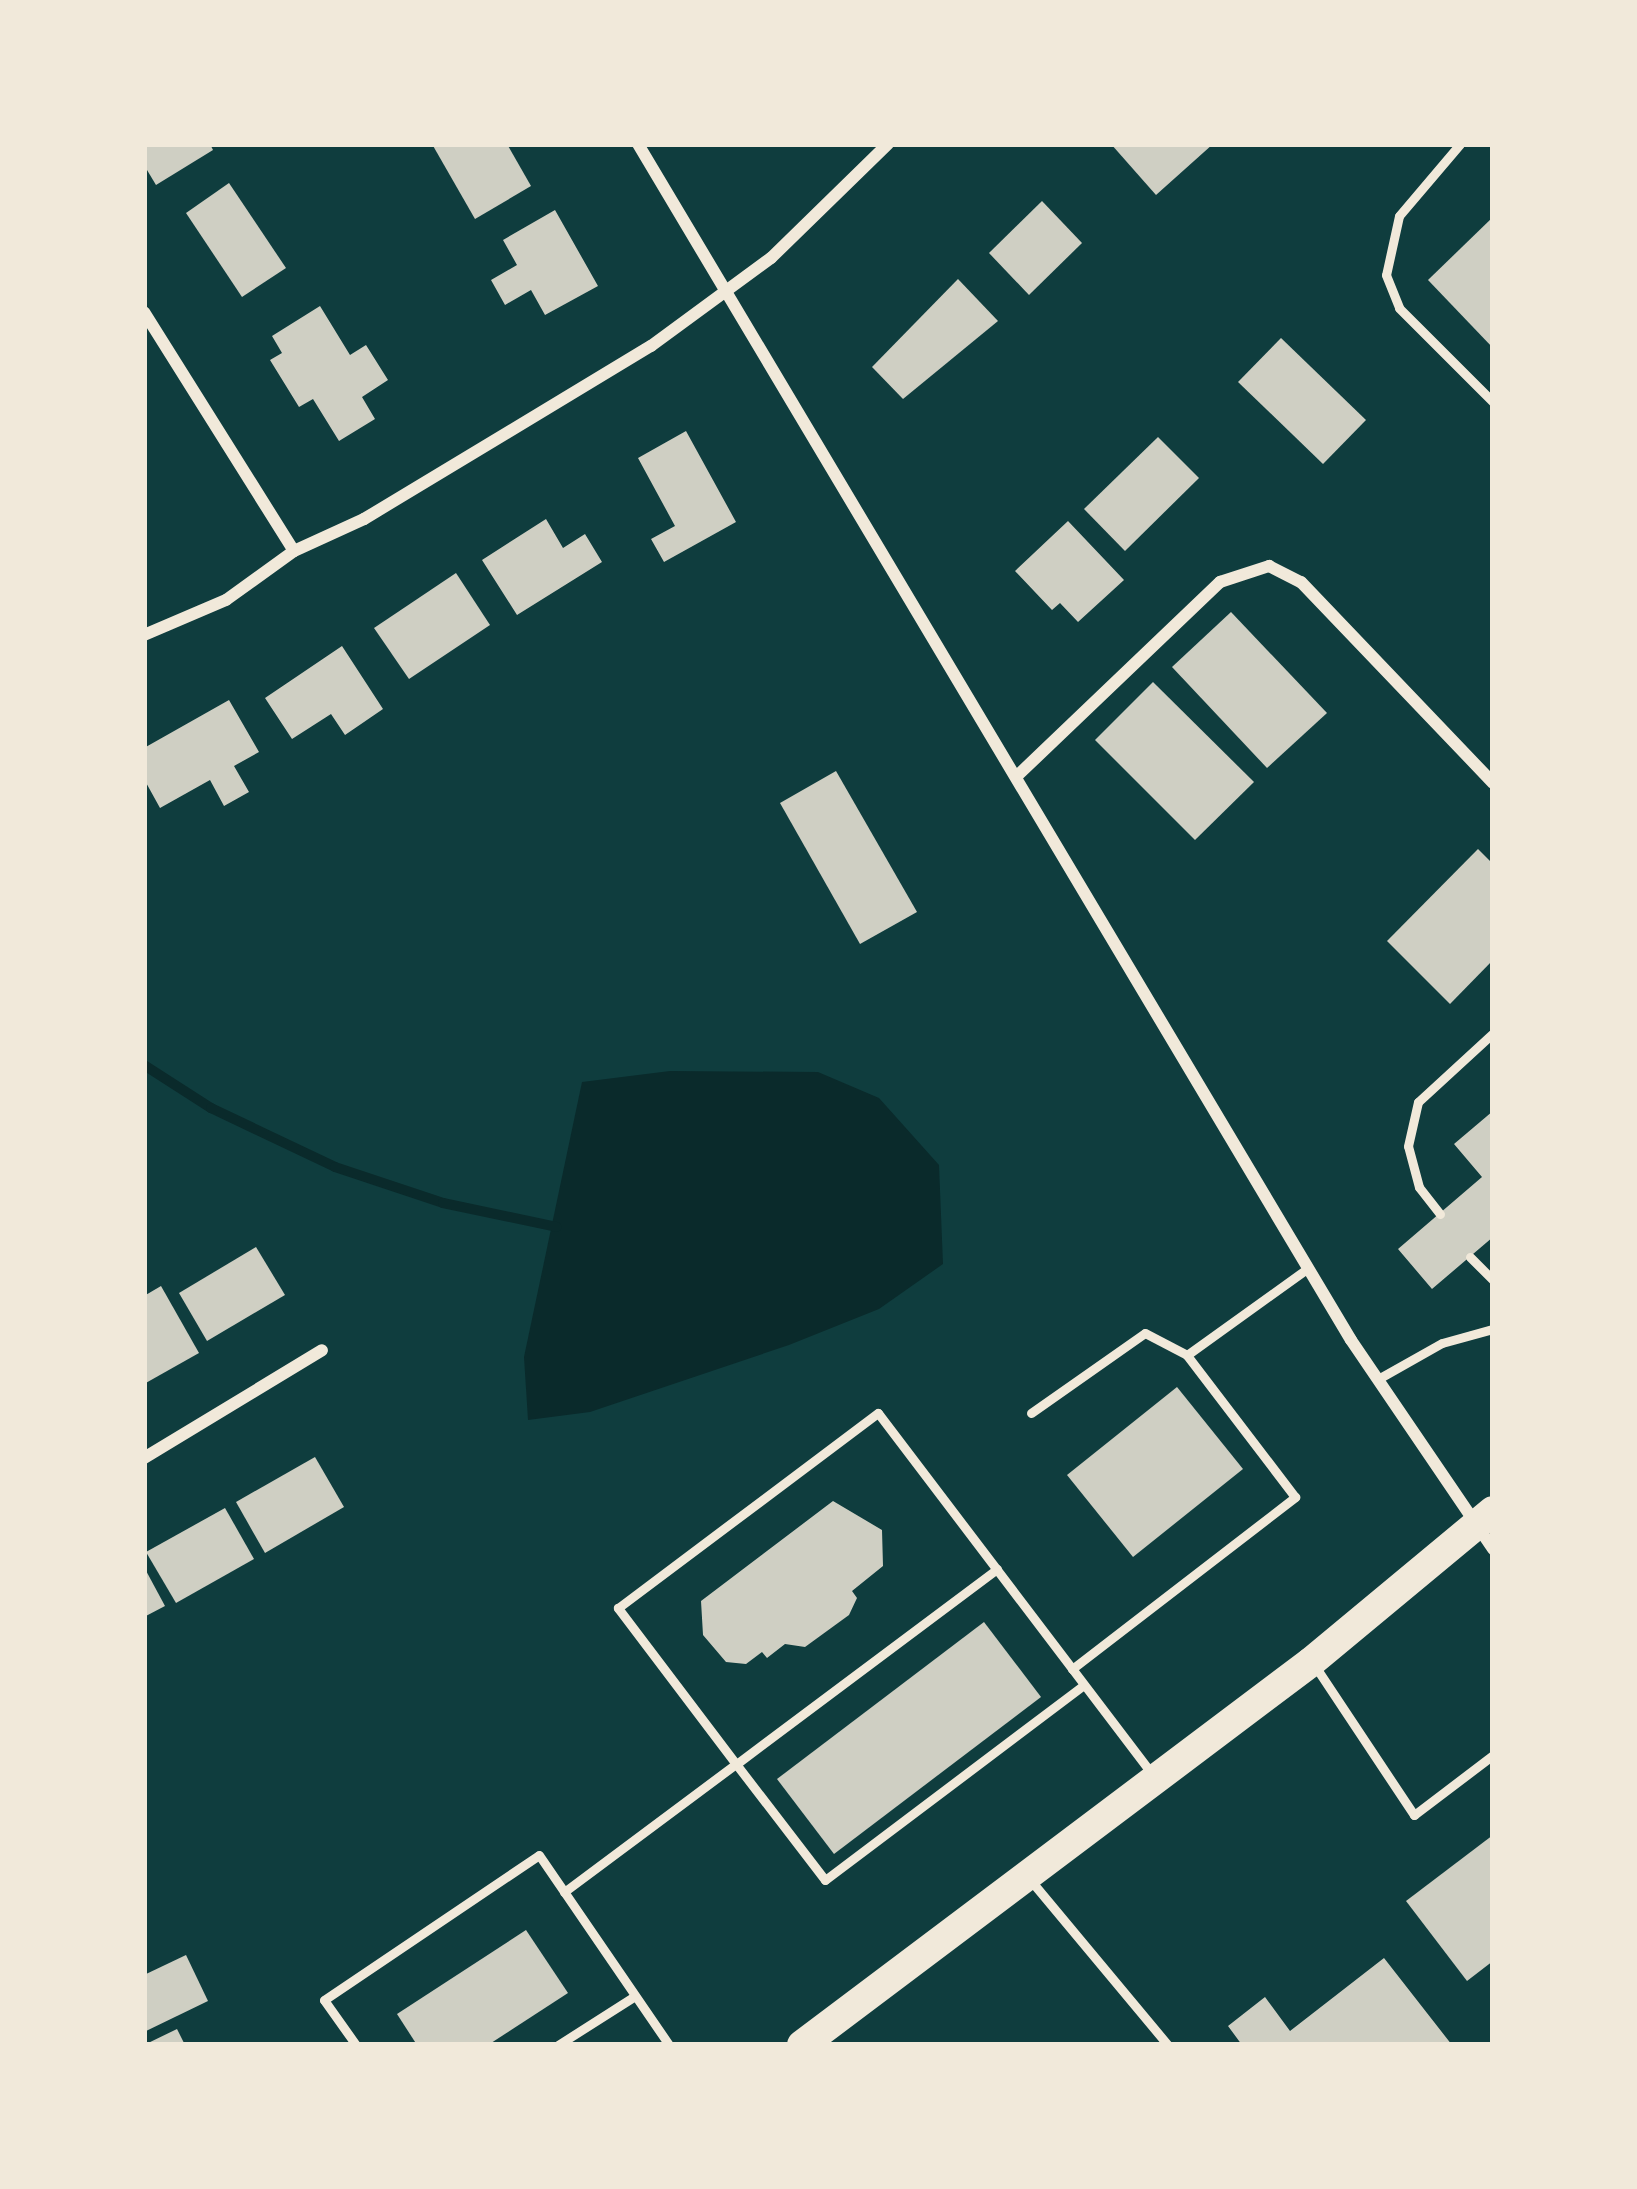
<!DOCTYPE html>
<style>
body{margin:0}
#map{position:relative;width:1637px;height:2189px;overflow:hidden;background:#0f3d3e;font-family:Cabin,sans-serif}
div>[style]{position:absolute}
.water>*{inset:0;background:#0a2a2b}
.stream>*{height:10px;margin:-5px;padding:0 5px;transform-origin:5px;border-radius:5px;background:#0a2a2b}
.building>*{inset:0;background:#cfcfc3}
.service>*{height:9px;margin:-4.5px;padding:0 4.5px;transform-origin:4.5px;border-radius:4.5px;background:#f1e9da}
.minor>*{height:12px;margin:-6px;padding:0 6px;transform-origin:6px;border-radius:6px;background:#f1e9da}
.primary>*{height:30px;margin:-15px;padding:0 15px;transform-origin:15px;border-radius:15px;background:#f1e9da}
span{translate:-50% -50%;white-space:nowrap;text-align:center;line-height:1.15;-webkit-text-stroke:10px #f1e9da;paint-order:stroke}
.frame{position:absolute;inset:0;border:147px solid #f1e9da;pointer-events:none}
</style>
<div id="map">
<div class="water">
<i style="clip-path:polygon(670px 1071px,818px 1072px,879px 1098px,939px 1165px,943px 1264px,879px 1309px,789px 1345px,590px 1412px,528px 1420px,524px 1357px,582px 1082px)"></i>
</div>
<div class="stream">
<i style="left:144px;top:1065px;width:80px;rotate:32.7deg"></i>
<i style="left:211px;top:1108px;width:137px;rotate:25.4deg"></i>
<i style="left:335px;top:1167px;width:114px;rotate:18.4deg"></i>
<i style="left:443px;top:1203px;width:116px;rotate:11.9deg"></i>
</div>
<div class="building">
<i style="clip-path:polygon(144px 144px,210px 144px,213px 150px,156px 185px,144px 165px)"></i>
<i style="clip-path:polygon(432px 144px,507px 144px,531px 186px,475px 219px)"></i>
<i style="clip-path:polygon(1111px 144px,1213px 144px,1156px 195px)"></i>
<i style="clip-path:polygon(229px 183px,286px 268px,242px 297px,186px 213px)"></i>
<i style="clip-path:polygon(1042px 201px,1082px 243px,1029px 295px,989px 253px)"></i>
<i style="clip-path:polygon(555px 210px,598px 286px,545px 315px,531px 290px,505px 305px,491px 280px,517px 265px,503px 240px)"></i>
<i style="clip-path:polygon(1493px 217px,1493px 348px,1428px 280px)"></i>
<i style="clip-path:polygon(958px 279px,998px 321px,903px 399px,872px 367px)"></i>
<i style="clip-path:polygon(320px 306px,350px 355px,366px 345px,388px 380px,362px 397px,375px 419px,339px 441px,313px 399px,299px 407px,270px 360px,282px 353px,272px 336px)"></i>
<i style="clip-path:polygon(1281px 338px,1366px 420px,1323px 464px,1238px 382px)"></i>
<i style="clip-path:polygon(686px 431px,736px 522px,664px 562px,651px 539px,675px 526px,638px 458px)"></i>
<i style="clip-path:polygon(1158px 437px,1199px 478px,1125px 551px,1084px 509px)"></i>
<i style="clip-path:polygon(546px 519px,563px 548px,585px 534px,602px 562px,517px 615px,482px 560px)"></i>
<i style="clip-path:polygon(1068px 521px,1124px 580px,1078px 622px,1060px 603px,1052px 610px,1015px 571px)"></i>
<i style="clip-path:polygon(456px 573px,490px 625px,409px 679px,374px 628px)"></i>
<i style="clip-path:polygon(1231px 612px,1327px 713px,1267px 768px,1172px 667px)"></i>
<i style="clip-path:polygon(342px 646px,383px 709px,345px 735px,331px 714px,292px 739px,265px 698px)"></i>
<i style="clip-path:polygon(1153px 682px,1254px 782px,1195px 840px,1095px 740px)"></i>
<i style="clip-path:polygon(229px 700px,259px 752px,234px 766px,249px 792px,224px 806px,210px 780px,160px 808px,144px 779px,144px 748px)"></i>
<i style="clip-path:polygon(836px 771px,917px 912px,860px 944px,780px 803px)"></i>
<i style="clip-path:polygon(1478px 849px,1493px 864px,1493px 960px,1450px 1004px,1387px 941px)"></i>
<i style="clip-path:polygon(1493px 1111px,1493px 1237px,1432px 1289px,1398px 1249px,1482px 1177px,1454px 1144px)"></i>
<i style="clip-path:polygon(256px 1247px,285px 1295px,207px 1341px,179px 1293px)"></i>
<i style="clip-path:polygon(161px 1286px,199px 1353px,144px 1384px,144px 1296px)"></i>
<i style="clip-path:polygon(1177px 1387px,1243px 1469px,1133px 1557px,1067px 1475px)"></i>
<i style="clip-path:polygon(315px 1457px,344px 1507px,265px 1553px,236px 1502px)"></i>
<i style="clip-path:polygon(833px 1501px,882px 1530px,883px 1566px,852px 1591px,857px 1598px,849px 1615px,805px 1647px,785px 1644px,767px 1658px,762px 1652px,746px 1664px,726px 1662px,703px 1635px,701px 1601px)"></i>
<i style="clip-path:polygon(225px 1508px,254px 1559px,176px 1603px,146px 1552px)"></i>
<i style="clip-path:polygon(144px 1567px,165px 1606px,144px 1617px)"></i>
<i style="clip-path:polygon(984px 1622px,1041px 1697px,834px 1854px,777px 1779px)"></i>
<i style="clip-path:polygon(1493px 1835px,1493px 1961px,1467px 1981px,1406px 1901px)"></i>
<i style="clip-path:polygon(526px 1930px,568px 1993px,488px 2045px,417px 2045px,397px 2014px)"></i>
<i style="clip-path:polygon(186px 1955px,208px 2001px,144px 2032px,144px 1975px)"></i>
<i style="clip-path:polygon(1384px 1958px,1452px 2045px,1242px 2045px,1228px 2026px,1265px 1997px,1290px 2031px)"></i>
<i style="clip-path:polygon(177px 2029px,185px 2045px,144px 2045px)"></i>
</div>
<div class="service">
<i style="left:1460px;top:144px;width:94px;rotate:130.3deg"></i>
<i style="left:1399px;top:216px;width:60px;rotate:102.4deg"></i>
<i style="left:1386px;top:275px;width:35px;rotate:68deg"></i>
<i style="left:1399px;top:308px;width:133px;rotate:45deg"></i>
<i style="left:1440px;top:1214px;width:34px;rotate:-128deg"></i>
<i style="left:1419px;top:1187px;width:42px;rotate:-105deg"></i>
<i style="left:1408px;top:1146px;width:45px;rotate:-77.2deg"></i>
<i style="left:1418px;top:1102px;width:102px;rotate:-42.6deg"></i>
<i style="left:1470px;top:1257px;width:33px;rotate:45deg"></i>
<i style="left:1378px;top:1379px;width:73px;rotate:-29.4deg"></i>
<i style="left:1442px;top:1343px;width:53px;rotate:-15.4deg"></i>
<i style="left:1031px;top:1413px;width:139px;rotate:-35.1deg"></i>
<i style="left:1145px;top:1333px;width:47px;rotate:27.6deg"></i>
<i style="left:997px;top:1569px;width:326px;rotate:143.2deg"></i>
<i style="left:736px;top:1764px;width:146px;rotate:52.5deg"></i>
<i style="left:825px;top:1880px;width:324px;rotate:-37deg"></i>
<i style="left:1315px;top:1666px;width:179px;rotate:56.4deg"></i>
<i style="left:1414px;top:1815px;width:99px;rotate:-37.2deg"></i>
<i style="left:1072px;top:1669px;width:282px;rotate:-37.6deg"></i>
<i style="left:1295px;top:1497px;width:178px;rotate:-127.3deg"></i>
<i style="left:1187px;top:1355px;width:149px;rotate:-35.7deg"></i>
<i style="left:1032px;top:1882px;width:212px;rotate:50.2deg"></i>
<i style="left:564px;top:1892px;width:214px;rotate:-36.7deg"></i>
<i style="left:736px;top:1764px;width:196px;rotate:-127.1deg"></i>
<i style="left:618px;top:1608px;width:325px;rotate:-36.9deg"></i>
<i style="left:878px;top:1413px;width:453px;rotate:52.8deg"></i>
<i style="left:356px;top:2045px;width:55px;rotate:-125.4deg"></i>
<i style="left:324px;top:2000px;width:259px;rotate:-34deg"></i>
<i style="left:539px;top:1855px;width:230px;rotate:55.6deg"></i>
<i style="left:558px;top:2045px;width:91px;rotate:-32.5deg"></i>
</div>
<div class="minor">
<i style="left:638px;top:144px;width:1392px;rotate:59.2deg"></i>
<i style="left:1351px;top:1340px;width:253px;rotate:55.8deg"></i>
<i style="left:144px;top:312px;width:282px;rotate:57.9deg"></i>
<i style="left:144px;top:635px;width:89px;rotate:-23.1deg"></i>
<i style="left:226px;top:600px;width:84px;rotate:-35.8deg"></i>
<i style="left:294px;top:551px;width:77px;rotate:-24.6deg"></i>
<i style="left:364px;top:519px;width:335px;rotate:-31.1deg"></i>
<i style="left:651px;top:346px;width:149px;rotate:-36.3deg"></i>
<i style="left:771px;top:258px;width:163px;rotate:-44.3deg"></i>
<i style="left:1017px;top:776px;width:281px;rotate:-43.7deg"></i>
<i style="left:1220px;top:582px;width:52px;rotate:-18.1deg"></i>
<i style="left:1269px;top:566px;width:36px;rotate:27deg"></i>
<i style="left:1301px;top:582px;width:278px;rotate:46.3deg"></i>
<i style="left:144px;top:1458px;width:208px;rotate:-31.2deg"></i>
</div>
<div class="primary">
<i style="left:802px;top:2045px;width:637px;rotate:-36.96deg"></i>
<i style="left:1311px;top:1662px;width:236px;rotate:-39.7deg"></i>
</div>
<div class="frame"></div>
</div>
